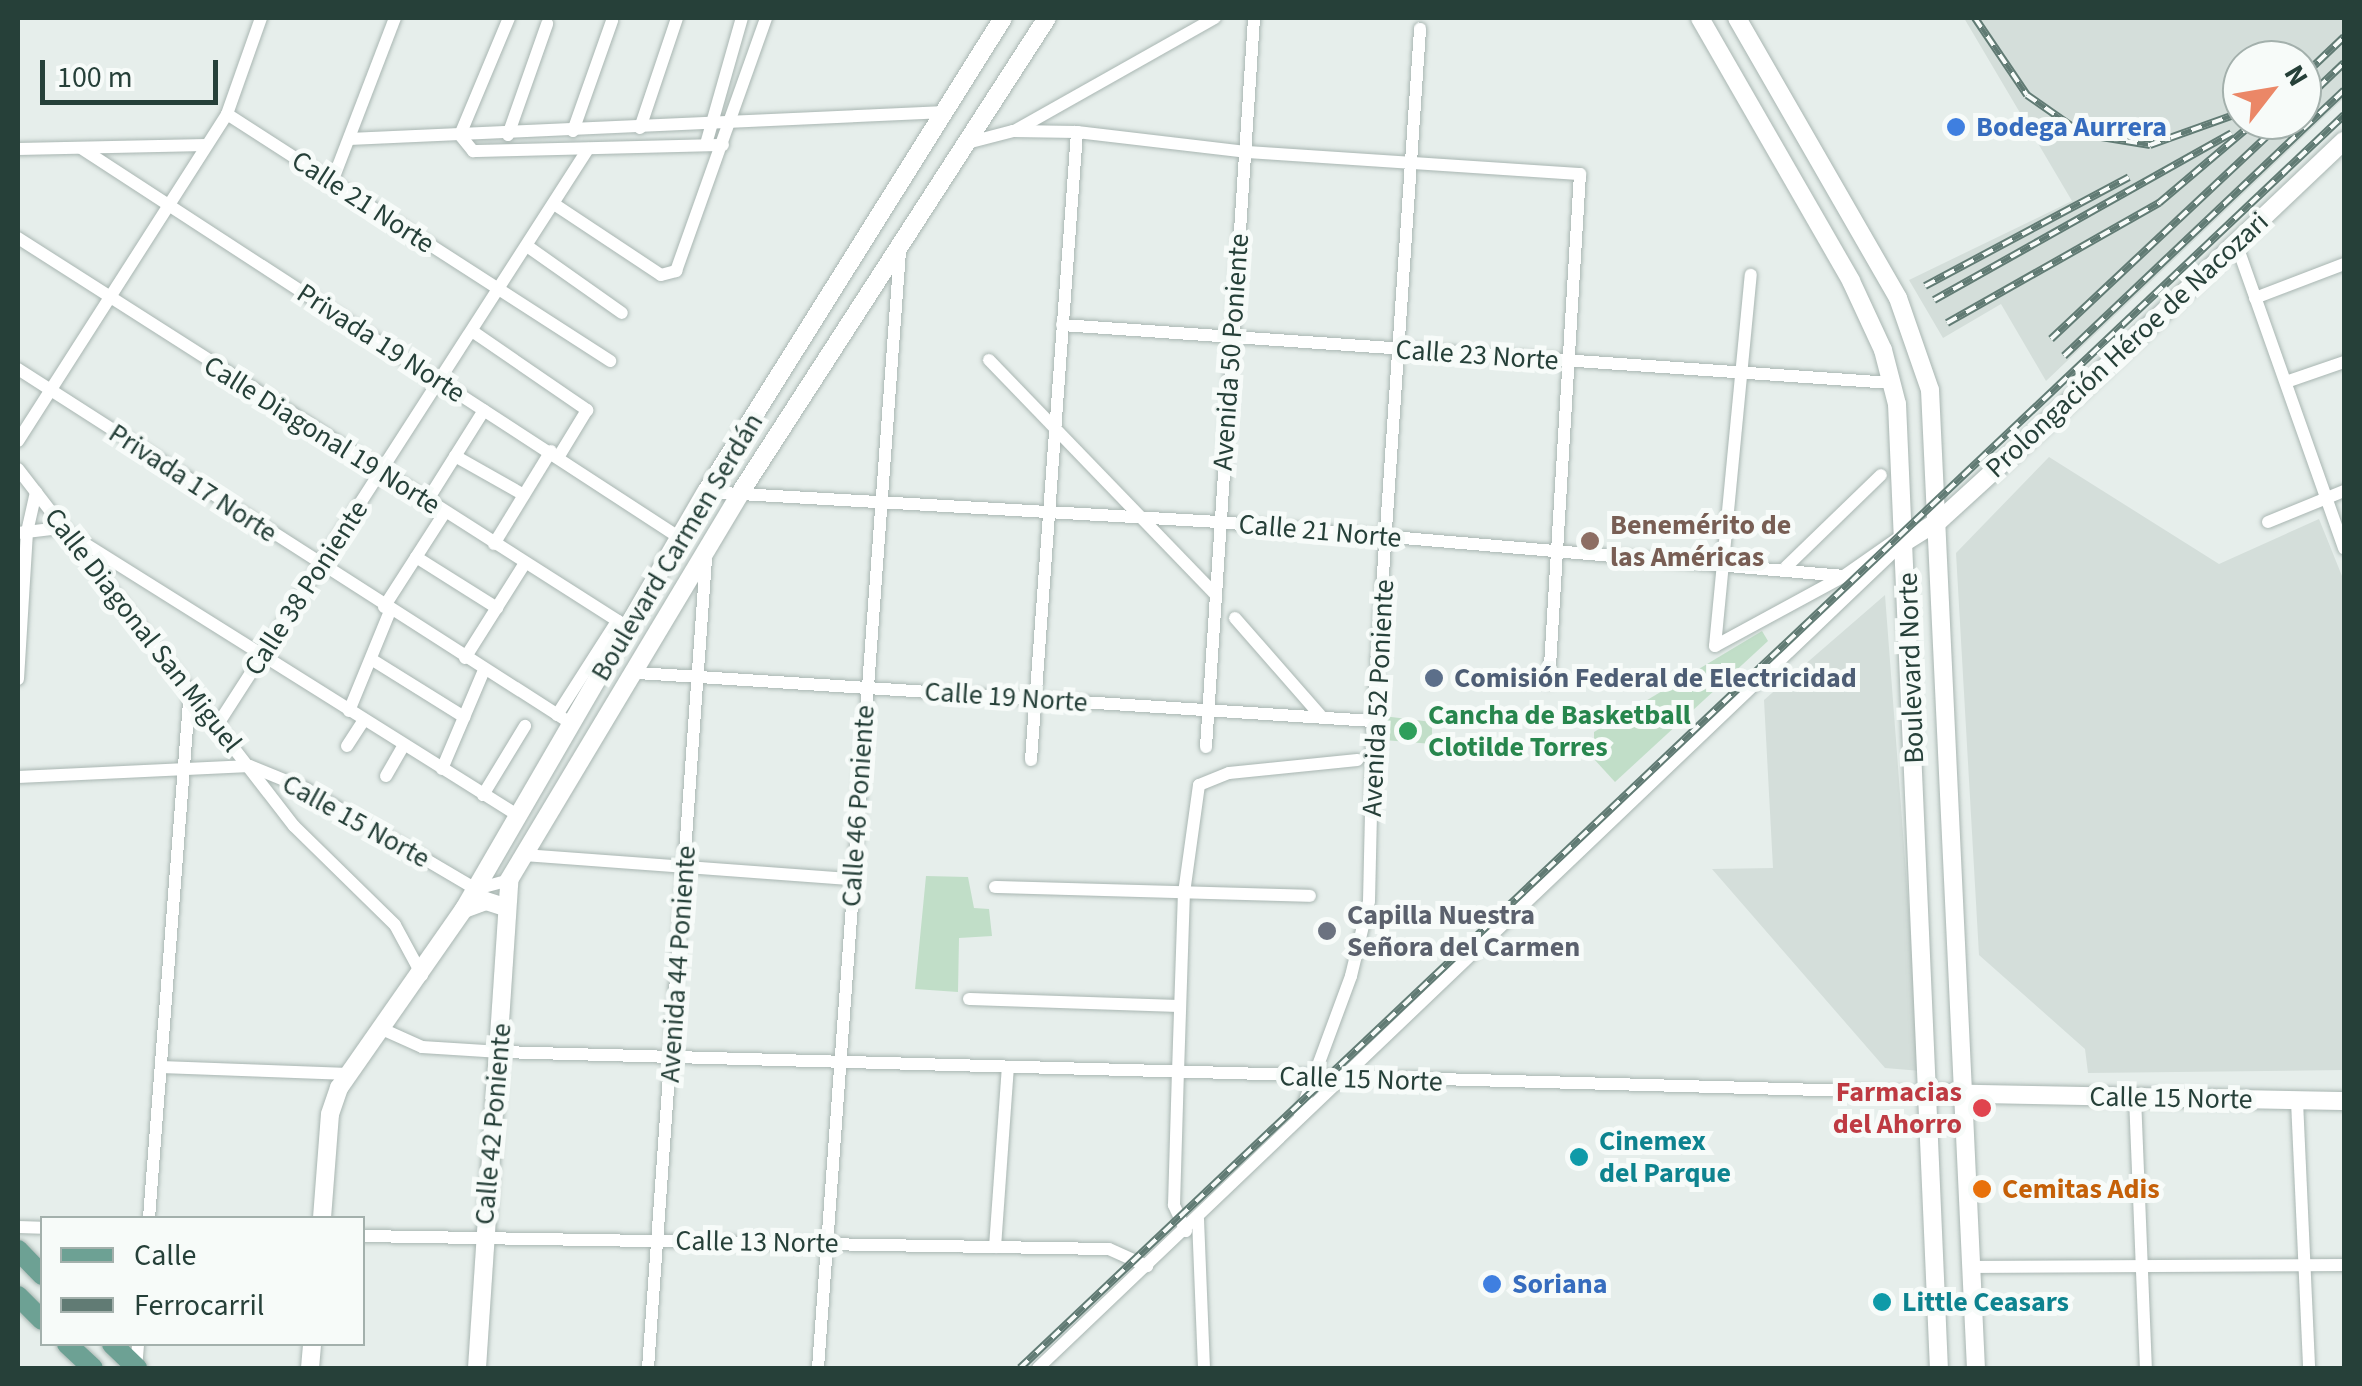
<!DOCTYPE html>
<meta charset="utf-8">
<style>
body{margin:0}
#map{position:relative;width:2362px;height:1386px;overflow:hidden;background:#e6eeeb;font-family:"Source Sans 3",sans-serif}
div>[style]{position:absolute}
.built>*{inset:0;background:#d4deda}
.green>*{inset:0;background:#c1dec8}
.roads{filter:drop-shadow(0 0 2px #a9b6b2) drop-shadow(0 0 2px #a9b6b2)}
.street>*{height:12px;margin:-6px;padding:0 6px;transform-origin:6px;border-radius:6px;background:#fff}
.secondary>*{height:18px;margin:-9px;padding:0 9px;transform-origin:9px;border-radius:9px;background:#fff}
.primary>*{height:20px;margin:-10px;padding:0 10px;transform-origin:10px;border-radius:10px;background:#6da194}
.rail>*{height:8px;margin-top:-4px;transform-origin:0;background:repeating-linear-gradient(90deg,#f7fbf9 0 11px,#617b74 0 22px);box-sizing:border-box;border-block:2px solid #617b74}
.dots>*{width:28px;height:28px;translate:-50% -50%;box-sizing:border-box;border:5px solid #f7fbf9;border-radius:50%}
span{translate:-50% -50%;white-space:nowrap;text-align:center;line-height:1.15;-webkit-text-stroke:10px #f7fbf9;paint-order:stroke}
.shop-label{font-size:28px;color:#366cbe;font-weight:700}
.left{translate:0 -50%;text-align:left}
.street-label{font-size:28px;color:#264039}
.education-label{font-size:28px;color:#785e54;font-weight:700}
.service-label{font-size:28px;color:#4e5e75;font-weight:700}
.leisure-label{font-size:28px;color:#27864d;font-weight:700}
.worship-label{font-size:28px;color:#5b616d;font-weight:700}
.health-label{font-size:28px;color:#be3a42;font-weight:700}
.right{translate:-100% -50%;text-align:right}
.culture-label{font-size:28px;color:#0d838f;font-weight:700}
.food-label{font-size:28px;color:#c56008;font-weight:700}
.frame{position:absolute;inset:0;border:20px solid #264039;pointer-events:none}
.legend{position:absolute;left:40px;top:1216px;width:325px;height:130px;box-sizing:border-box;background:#f7fbf9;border:2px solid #a3b0ac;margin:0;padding:12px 18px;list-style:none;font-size:30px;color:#264039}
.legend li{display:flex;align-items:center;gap:20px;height:50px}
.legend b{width:50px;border:2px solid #a3b0ac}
.north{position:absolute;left:2222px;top:40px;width:100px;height:100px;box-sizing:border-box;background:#f7fbf9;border:2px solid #a3b0ac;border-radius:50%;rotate:59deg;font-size:28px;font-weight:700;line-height:40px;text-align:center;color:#264039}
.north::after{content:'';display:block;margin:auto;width:35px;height:45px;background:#eb8767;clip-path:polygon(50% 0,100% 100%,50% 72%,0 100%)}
.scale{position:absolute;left:40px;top:60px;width:178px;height:45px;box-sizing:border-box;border:5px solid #264039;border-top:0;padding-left:12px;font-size:30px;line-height:35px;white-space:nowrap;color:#264039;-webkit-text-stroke:8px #f7fbf9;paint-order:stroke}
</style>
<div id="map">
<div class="built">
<i style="clip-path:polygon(evenodd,1964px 18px,2344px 18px,2344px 98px,2046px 381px,2001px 304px,1943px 338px,1909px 280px,2072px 201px,1964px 18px,2242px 60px,2302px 60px,2302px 120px,2242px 120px,2242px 60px)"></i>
<i style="clip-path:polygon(2049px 457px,2219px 564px,2319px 519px,2344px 581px,2344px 1070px,2088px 1073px,2085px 1049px,1979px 955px,1956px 553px)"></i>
<i style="clip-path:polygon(1885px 595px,1921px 1071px,1885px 1068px,1712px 869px,1773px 868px,1764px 700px)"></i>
</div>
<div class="green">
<i style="clip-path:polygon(1762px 631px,1768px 641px,1615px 782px,1594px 759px,1594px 732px)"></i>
<i style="clip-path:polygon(1383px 716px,1432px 722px,1432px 744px,1384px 740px)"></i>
<i style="clip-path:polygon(926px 876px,968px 877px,974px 908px,989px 909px,992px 936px,959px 938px,958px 992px,915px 989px)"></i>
</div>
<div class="roads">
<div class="street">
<i style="left:227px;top:114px;width:456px;rotate:32.8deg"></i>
<i style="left:640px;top:128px;width:116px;rotate:-71.4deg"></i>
<i style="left:1016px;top:130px;width:228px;rotate:-29.4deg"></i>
<i style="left:573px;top:131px;width:117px;rotate:-70.5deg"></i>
<i style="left:460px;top:135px;width:21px;rotate:51deg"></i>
<i style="left:473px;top:151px;width:250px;rotate:-1.4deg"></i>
<i style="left:460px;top:135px;width:127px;rotate:-67.3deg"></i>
<i style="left:508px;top:135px;width:118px;rotate:-70.6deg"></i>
<i style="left:349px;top:139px;width:597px;rotate:-2.59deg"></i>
<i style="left:967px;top:143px;width:48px;rotate:-14.6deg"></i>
<i style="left:1013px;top:131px;width:64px;rotate:0.9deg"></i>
<i style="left:1077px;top:132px;width:170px;rotate:6.7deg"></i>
<i style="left:1246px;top:152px;width:335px;rotate:3.8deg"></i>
<i style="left:1580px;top:174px;width:509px;rotate:93.49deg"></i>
<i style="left:706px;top:144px;width:131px;rotate:-74.1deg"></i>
<i style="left:81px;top:148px;width:715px;rotate:33.07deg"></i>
<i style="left:18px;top:149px;width:188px;rotate:-1.2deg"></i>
<i style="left:332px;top:182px;width:176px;rotate:-69deg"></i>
<i style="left:554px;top:204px;width:128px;rotate:33.6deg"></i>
<i style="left:661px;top:275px;width:16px;rotate:-15deg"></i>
<i style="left:676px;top:271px;width:269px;rotate:-70.4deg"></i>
<i style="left:18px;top:238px;width:725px;rotate:32.55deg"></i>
<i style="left:2236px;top:243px;width:324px;rotate:70.5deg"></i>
<i style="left:527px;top:246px;width:116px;rotate:35.2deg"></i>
<i style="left:2255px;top:298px;width:95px;rotate:-20.9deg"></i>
<i style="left:1062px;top:325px;width:832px;rotate:4deg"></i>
<i style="left:472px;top:331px;width:140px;rotate:34.5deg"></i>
<i style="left:587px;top:410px;width:54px;rotate:121.3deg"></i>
<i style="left:989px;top:360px;width:324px;rotate:46deg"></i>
<i style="left:18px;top:369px;width:658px;rotate:32.65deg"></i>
<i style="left:2286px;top:382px;width:61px;rotate:-19deg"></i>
<i style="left:18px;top:441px;width:388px;rotate:-57.4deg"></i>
<i style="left:227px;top:114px;width:102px;rotate:-70.5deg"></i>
<i style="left:455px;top:456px;width:79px;rotate:29.5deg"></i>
<i style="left:18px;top:469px;width:451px;rotate:52.3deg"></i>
<i style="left:294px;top:826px;width:141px;rotate:44.4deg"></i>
<i style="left:395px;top:925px;width:57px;rotate:61.6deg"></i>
<i style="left:706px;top:492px;width:513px;rotate:3.35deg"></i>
<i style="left:1218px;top:522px;width:628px;rotate:4.93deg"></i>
<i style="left:427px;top:501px;width:107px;rotate:-57.9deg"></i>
<i style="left:2268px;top:522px;width:82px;rotate:-22.2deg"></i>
<i style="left:18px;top:533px;width:42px;rotate:-6.8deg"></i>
<i style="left:60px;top:528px;width:542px;rotate:32.11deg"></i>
<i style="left:494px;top:544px;width:109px;rotate:-58.5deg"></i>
<i style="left:416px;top:557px;width:96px;rotate:32.2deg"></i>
<i style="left:1786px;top:567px;width:132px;rotate:-44.1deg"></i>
<i style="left:384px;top:607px;width:113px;rotate:-57.3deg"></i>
<i style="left:1235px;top:618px;width:129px;rotate:48.8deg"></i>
<i style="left:1715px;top:646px;width:373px;rotate:-84.5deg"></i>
<i style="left:1715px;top:646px;width:147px;rotate:-28.5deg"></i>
<i style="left:1844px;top:576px;width:73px;rotate:-35deg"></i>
<i style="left:465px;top:658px;width:112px;rotate:-57.7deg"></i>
<i style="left:371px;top:659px;width:110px;rotate:31.9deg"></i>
<i style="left:638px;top:673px;width:737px;rotate:3.74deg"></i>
<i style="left:18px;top:679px;width:147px;rotate:-86.5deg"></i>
<i style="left:27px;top:532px;width:41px;rotate:-77.3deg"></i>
<i style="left:349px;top:711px;width:108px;rotate:-67.7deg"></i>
<i style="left:557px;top:715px;width:112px;rotate:-57.4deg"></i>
<i style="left:218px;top:724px;width:684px;rotate:-57.24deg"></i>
<i style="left:347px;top:746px;width:31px;rotate:-57deg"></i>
<i style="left:1206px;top:747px;width:731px;rotate:-86.23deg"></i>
<i style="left:1031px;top:760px;width:630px;rotate:-85.81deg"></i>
<i style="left:442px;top:769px;width:108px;rotate:-67deg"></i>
<i style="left:386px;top:776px;width:36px;rotate:-60deg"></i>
<i style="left:18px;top:777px;width:232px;rotate:-2.7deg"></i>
<i style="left:250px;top:766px;width:61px;rotate:22.3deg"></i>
<i style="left:306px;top:789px;width:197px;rotate:30.5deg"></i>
<i style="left:476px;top:889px;width:34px;rotate:-15deg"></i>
<i style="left:483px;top:795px;width:81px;rotate:-58.7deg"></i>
<i style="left:523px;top:855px;width:331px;rotate:4.2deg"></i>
<i style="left:995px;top:887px;width:315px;rotate:1.6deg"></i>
<i style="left:969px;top:999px;width:211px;rotate:1.9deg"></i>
<i style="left:382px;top:1029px;width:44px;rotate:24.2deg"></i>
<i style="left:422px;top:1047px;width:79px;rotate:3.6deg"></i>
<i style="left:501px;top:1052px;width:1426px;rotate:1.65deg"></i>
<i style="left:161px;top:1067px;width:188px;rotate:2.1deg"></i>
<i style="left:2135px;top:1097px;width:271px;rotate:87.7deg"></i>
<i style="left:2297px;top:1101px;width:267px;rotate:87.4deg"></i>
<i style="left:1300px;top:1114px;width:147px;rotate:-69.7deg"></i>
<i style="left:1351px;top:976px;width:77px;rotate:-76.5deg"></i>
<i style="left:1369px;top:901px;width:180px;rotate:-88.7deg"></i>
<i style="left:1373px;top:721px;width:694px;rotate:-86.11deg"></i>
<i style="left:149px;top:1218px;width:531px;rotate:-85.57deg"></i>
<i style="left:1198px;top:1219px;width:149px;rotate:87.7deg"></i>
<i style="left:18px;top:1227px;width:24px;rotate:2deg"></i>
<i style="left:1186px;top:1231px;width:29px;rotate:-115deg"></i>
<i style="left:1174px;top:1205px;width:133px;rotate:-88.3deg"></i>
<i style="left:1178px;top:1072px;width:179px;rotate:-88.1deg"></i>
<i style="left:1184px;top:893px;width:109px;rotate:-82.1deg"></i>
<i style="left:1199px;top:785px;width:32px;rotate:-22deg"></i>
<i style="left:1229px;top:773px;width:129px;rotate:-5.8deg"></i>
<i style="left:362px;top:1236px;width:747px;rotate:1deg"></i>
<i style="left:1109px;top:1249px;width:42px;rotate:24.1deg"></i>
<i style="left:995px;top:1247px;width:180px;rotate:-85.9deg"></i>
<i style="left:1972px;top:1267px;width:372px;rotate:-0.3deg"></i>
<i style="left:136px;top:1368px;width:24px;rotate:-85deg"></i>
<i style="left:648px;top:1368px;width:811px;rotate:-85.9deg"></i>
<i style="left:818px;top:1368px;width:1120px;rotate:-85.8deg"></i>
<i style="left:1038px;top:1368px;width:1197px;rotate:-43.65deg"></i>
</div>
<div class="secondary">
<i style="left:1700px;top:18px;width:303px;rotate:60.1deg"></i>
<i style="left:1851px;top:281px;width:76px;rotate:65.1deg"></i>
<i style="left:1883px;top:350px;width:56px;rotate:75.5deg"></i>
<i style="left:1897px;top:404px;width:965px;rotate:87.51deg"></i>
<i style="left:1737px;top:18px;width:323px;rotate:60.1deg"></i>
<i style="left:1898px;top:298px;width:97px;rotate:70.8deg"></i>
<i style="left:1930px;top:390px;width:979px;rotate:87.31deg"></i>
<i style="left:1905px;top:542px;width:41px;rotate:-32.2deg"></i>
<i style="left:1940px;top:520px;width:157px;rotate:-42.4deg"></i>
<i style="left:2056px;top:414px;width:397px;rotate:-43.5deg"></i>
<i style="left:464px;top:909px;width:23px;rotate:-20deg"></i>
<i style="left:486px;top:901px;width:22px;rotate:18deg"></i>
<i style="left:1926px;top:1093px;width:418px;rotate:1.1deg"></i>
<i style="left:322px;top:1218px;width:104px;rotate:-85.6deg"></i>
<i style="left:330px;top:1114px;width:28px;rotate:-71deg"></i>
<i style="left:339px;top:1088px;width:218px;rotate:-55.1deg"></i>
<i style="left:464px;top:909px;width:482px;rotate:-59.9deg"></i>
<i style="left:706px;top:492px;width:559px;rotate:-57.93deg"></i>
<i style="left:310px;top:1368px;width:24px;rotate:-85deg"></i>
<i style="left:477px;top:1368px;width:489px;rotate:-86.2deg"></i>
<i style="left:509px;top:880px;width:454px;rotate:-59.1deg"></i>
<i style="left:742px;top:490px;width:562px;rotate:-57.13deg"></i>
</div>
<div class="primary">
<i style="left:18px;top:1250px;width:35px;rotate:46deg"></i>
<i style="left:18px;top:1296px;width:34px;rotate:45deg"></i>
<i style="left:67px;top:1344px;width:35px;rotate:43deg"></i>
<i style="left:112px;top:1344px;width:35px;rotate:44deg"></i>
</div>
</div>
<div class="rail">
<i style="left:1975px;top:18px;width:93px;rotate:56deg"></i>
<i style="left:2027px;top:95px;width:68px;rotate:34.9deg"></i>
<i style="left:2083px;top:134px;width:68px;rotate:9.3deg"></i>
<i style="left:2150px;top:145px;width:98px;rotate:-19.7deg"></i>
<i style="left:2302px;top:77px;width:58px;rotate:-43.6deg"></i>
<i style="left:2302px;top:103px;width:58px;rotate:-43.6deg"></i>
<i style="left:1925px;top:286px;width:231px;rotate:-28.1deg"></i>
<i style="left:1934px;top:300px;width:341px;rotate:-29.3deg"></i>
<i style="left:1947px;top:323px;width:244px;rotate:-29.5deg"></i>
<i style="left:2159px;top:203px;width:128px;rotate:-40.3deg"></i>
<i style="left:2051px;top:339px;width:320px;rotate:-43.2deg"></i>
<i style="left:2064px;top:356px;width:386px;rotate:-43.5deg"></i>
<i style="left:1020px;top:1368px;width:1823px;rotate:-43.42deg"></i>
</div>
<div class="dots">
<i style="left:1956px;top:127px;background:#3f7fe0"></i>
<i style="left:1590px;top:541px;background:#8d6e63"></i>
<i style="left:1434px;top:678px;background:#5c6f8a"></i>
<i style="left:1408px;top:731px;background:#2e9e5b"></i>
<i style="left:1327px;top:931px;background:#6b7280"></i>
<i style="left:1982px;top:1108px;background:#e0444e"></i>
<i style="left:1579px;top:1157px;background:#0f9aa8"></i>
<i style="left:1982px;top:1189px;background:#e8710a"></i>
<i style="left:1492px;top:1284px;background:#3f7fe0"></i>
<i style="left:1882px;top:1302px;background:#0f9aa8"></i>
</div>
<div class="shop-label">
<span class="left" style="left:1976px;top:127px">Bodega Aurrera</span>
<span class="left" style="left:1512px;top:1284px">Soriana</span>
</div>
<div class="street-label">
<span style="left:363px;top:202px;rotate:33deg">Calle 21 Norte</span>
<span style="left:381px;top:343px;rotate:33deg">Privada 19 Norte</span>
<span style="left:2127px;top:345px;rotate:-43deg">Prolongación Héroe de Nacozari</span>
<span style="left:1231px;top:352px;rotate:-86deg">Avenida 50 Poniente</span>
<span style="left:1477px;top:355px;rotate:4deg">Calle 23 Norte</span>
<span style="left:322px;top:435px;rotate:32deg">Calle Diagonal 19 Norte</span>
<span style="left:193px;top:483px;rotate:33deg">Privada 17 Norte</span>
<span style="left:1320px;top:531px;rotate:5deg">Calle 21 Norte</span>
<span style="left:677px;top:547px;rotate:-59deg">Boulevard Carmen Serdán</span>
<span style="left:306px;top:588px;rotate:-57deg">Calle 38 Poniente</span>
<span style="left:143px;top:630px;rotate:52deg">Calle Diagonal San Miguel</span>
<span style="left:1911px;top:668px;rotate:-92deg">Boulevard Norte</span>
<span style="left:1006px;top:697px;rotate:4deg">Calle 19 Norte</span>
<span style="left:1378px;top:698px;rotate:-87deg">Avenida 52 Poniente</span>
<span style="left:858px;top:806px;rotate:-86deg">Calle 46 Poniente</span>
<span style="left:356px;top:821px;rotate:29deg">Calle 15 Norte</span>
<span style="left:678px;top:964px;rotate:-86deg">Avenida 44 Poniente</span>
<span style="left:1361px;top:1079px;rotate:2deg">Calle 15 Norte</span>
<span style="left:2171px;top:1098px;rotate:1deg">Calle 15 Norte</span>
<span style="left:493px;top:1124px;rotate:-85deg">Calle 42 Poniente</span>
<span style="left:757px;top:1242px;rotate:1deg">Calle 13 Norte</span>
</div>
<div class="education-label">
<span class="left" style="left:1610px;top:541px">Benemérito de<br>las Américas</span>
</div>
<div class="service-label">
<span class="left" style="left:1454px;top:678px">Comisión Federal de Electricidad</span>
</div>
<div class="leisure-label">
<span class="left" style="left:1428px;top:731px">Cancha de Basketball<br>Clotilde Torres</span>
</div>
<div class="worship-label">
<span class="left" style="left:1347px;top:931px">Capilla Nuestra<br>Señora del Carmen</span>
</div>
<div class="health-label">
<span class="right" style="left:1962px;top:1108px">Farmacias<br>del Ahorro</span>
</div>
<div class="culture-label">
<span class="left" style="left:1599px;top:1157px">Cinemex<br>del Parque</span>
<span class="left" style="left:1902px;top:1302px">Little Ceasars</span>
</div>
<div class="food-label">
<span class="left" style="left:2002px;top:1189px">Cemitas Adis</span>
</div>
<div class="frame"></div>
<ul class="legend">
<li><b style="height:12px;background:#6da194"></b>Calle</li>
<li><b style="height:12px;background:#617b74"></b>Ferrocarril</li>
</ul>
<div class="north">N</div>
<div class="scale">100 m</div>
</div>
